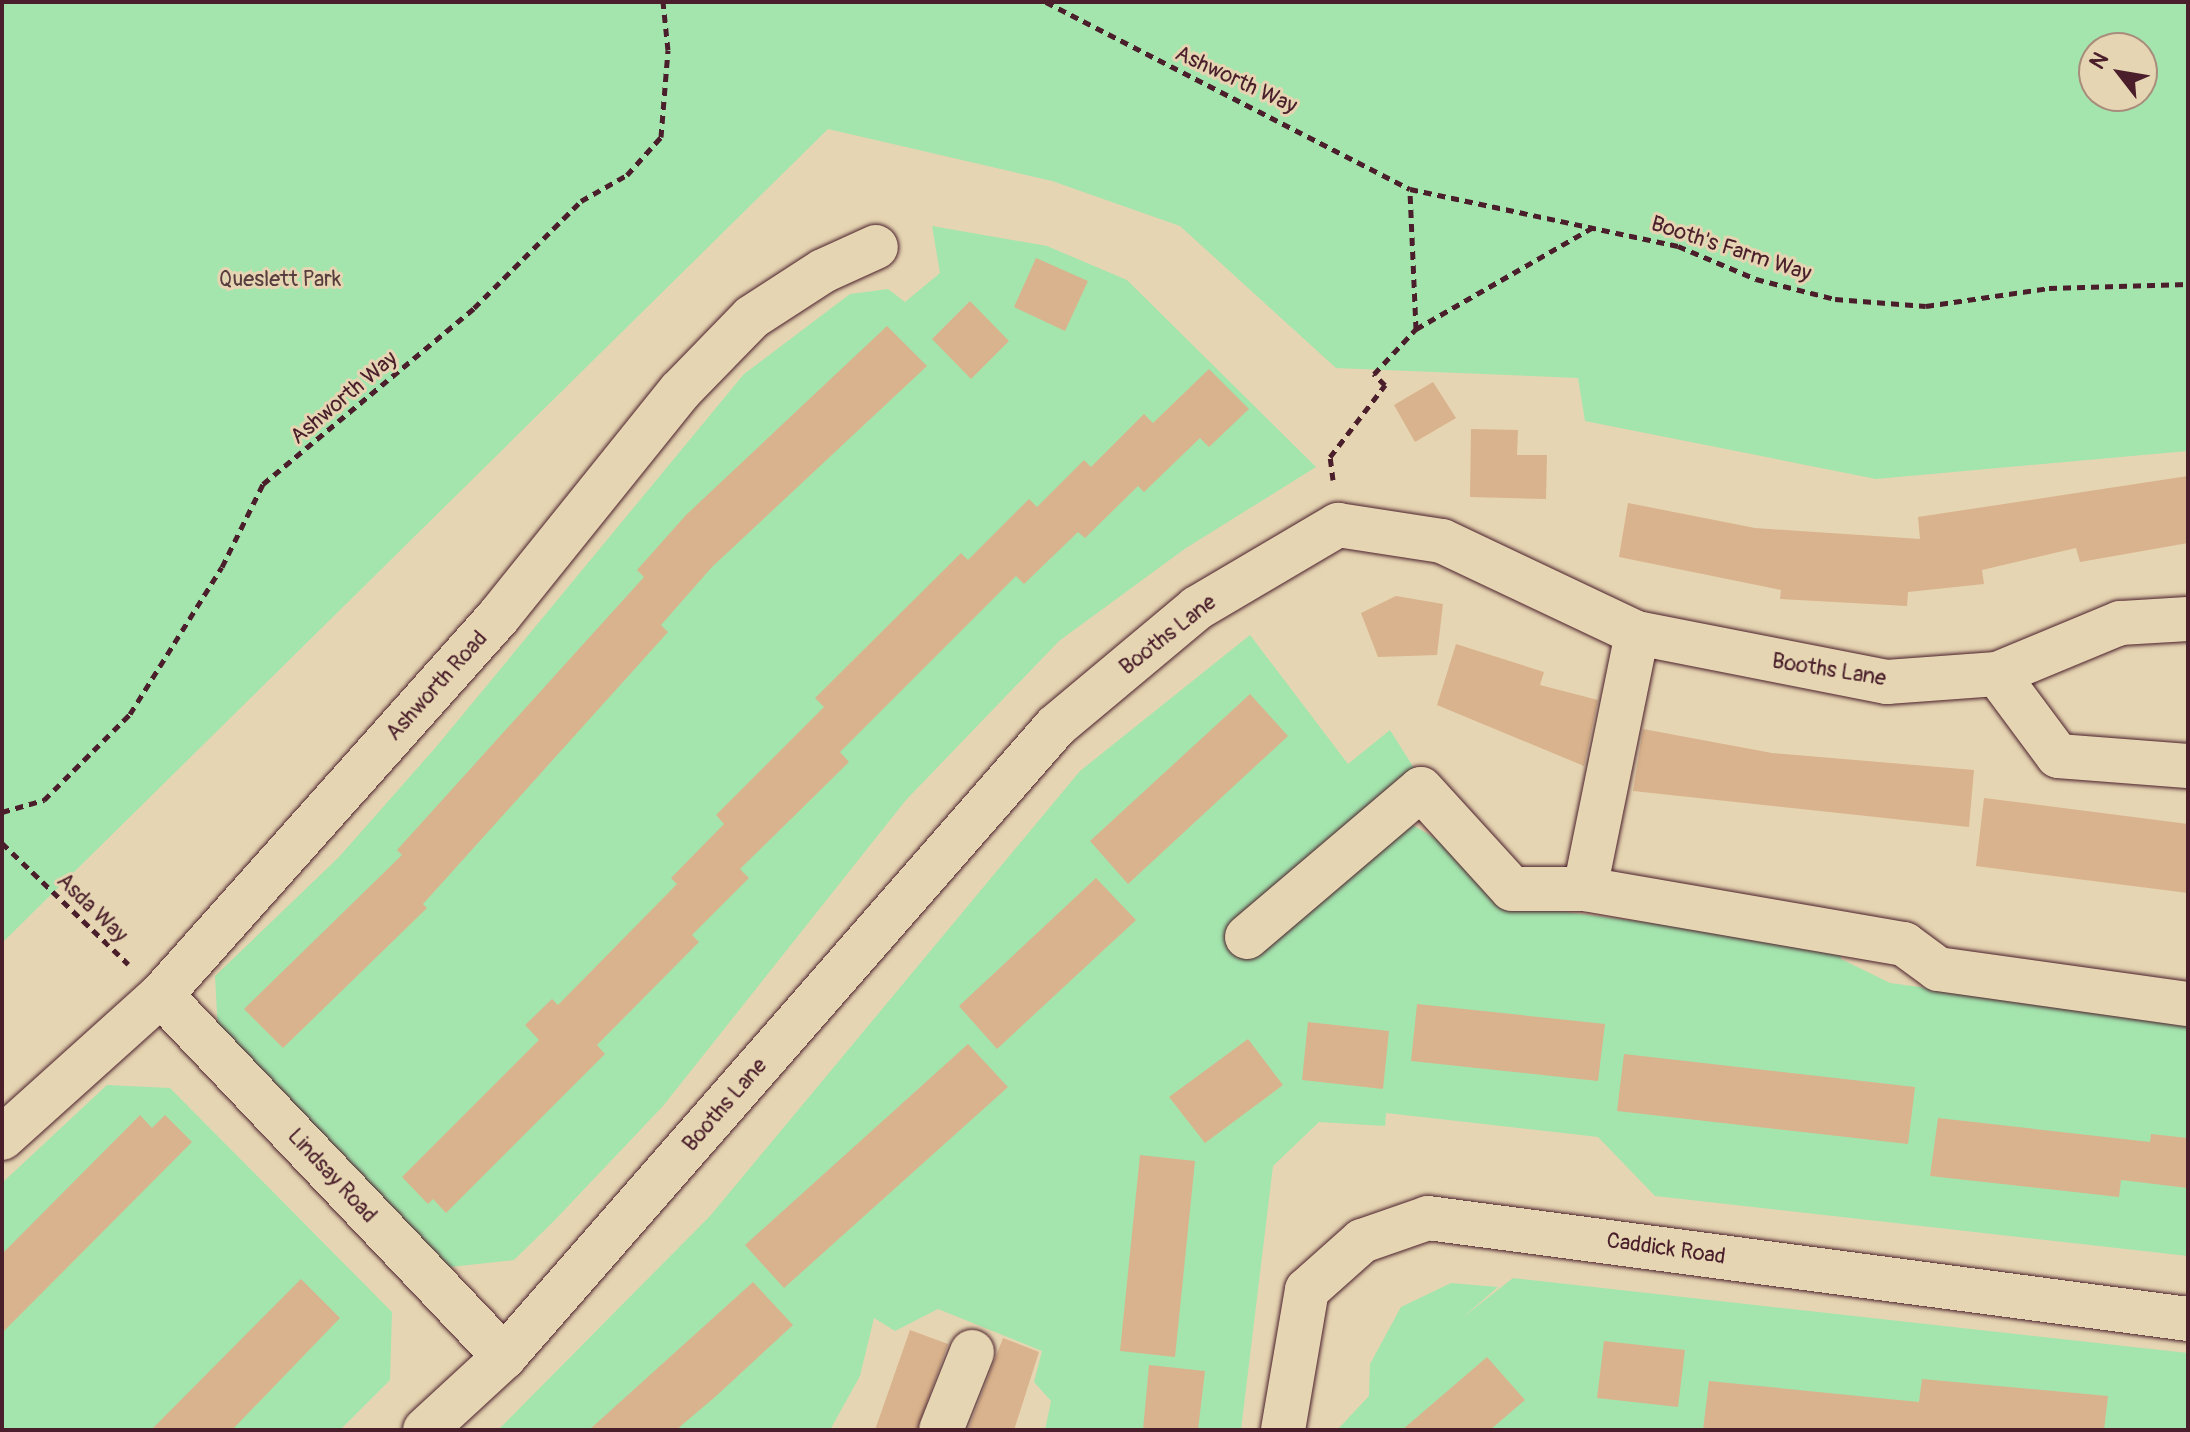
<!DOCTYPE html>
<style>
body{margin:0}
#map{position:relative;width:2190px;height:1432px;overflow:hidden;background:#e6d5b2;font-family:Pangolin,sans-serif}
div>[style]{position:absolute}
.green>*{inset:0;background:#a4e5ae}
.building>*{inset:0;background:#d9b38d}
.path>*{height:5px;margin-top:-2.5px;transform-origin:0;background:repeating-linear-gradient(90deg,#4a1f2b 0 8px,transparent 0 14px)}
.roads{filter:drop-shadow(0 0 2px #4a1f2b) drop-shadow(0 0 2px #4a1f2b)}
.minor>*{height:44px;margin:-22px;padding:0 22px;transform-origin:22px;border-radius:22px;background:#e6d5b2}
span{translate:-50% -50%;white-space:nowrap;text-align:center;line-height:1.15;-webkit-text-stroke:6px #e6d5b2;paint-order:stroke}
.street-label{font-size:22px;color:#4a1f2b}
.park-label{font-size:22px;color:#583d3f}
.frame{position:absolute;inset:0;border:4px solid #4a1f2b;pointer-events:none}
.north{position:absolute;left:2078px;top:32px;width:80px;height:80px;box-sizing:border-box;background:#e6d5b2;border:2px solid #a88c7c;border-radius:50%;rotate:301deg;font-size:22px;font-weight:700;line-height:32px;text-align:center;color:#4a1f2b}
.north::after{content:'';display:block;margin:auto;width:28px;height:36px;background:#4a1f2b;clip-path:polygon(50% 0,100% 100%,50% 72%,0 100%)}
</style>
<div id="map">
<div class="green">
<i style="clip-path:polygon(evenodd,2px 2px,2188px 2px,2188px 451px,1876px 479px,1585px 421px,1578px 378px,1336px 368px,1180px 226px,1052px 181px,828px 129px,2px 943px,2px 2px,2142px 48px,2142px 96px,2094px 96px,2094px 48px,2142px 48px)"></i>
<i style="clip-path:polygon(932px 226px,1047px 246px,1127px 280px,1316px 467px,1186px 548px,1059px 641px,906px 800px,663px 1106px,553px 1222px,514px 1260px,450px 1267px,218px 1033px,215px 976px,339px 857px,436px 747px,744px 374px,850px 294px,888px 289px,905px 302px,940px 273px)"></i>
<i style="clip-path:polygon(1250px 635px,1348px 764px,1390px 730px,1419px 776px,1411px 824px,1473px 861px,1519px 906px,1841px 947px,1841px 959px,1890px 983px,2188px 1023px,2188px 1256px,1655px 1196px,1598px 1137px,1386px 1113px,1385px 1126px,1319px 1122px,1273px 1166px,1241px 1430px,1045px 1430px,1051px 1401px,1034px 1382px,1042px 1351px,938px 1309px,895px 1331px,874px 1318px,860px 1376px,830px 1430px,498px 1430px,710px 1216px,1080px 771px)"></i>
<i style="clip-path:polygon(107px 1085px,170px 1088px,392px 1312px,390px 1380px,340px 1430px,2px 1430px,2px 1183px)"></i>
<i style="clip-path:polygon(1513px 1278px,2188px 1353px,2188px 1430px,1337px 1430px,1369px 1396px,1370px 1364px,1401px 1307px,1451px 1283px,1498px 1287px,1462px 1318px)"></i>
</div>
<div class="building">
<i style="clip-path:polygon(1036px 258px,1088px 281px,1065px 331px,1014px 307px)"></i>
<i style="clip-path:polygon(970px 301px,1009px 341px,971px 379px,932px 339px)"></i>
<i style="clip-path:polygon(887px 326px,927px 366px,712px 567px,661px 625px,668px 632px,423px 904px,427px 908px,283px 1048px,244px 1009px,402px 855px,397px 850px,644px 577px,637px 570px,686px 515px)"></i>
<i style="clip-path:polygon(1209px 369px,1249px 409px,1209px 447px,1200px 438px,1144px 492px,1138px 486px,1085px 538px,1078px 532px,1024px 584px,1016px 576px,840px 752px,849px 762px,740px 869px,749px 878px,692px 935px,699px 942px,597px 1045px,605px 1054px,446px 1213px,433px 1199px,428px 1204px,402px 1177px,539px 1040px,525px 1025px,552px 999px,558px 1005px,677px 884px,671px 878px,724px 824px,716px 815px,824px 707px,815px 698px,961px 553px,968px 560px,1029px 499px,1037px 507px,1084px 460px,1091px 467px,1144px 414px,1153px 423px)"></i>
<i style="clip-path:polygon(1433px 382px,1456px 418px,1415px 442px,1394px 405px)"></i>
<i style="clip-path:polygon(1471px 429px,1518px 430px,1517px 455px,1547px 455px,1546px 499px,1470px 497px)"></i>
<i style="clip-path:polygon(2188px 476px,2188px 543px,2080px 562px,2076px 548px,1982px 570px,1984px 584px,1908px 592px,1907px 606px,1780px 599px,1781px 590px,1619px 557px,1628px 503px,1755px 528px,1920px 539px,1918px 517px)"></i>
<i style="clip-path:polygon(1396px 596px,1443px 604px,1437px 655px,1378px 657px,1361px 613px)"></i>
<i style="clip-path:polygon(1456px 644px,1544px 672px,1540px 685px,1598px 700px,1584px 766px,1437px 705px)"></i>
<i style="clip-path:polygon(1250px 694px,1288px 736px,1128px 884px,1090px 841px)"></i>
<i style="clip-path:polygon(1643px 729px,1772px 753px,1974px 770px,1969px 827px,1633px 791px)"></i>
<i style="clip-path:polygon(1984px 798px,2188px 824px,2188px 893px,1976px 866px)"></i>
<i style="clip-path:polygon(1096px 878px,1136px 920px,997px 1049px,959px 1006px)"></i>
<i style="clip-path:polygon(1417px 1004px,1605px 1024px,1598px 1081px,1411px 1061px)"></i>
<i style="clip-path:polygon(1308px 1022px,1389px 1031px,1383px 1089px,1302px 1080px)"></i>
<i style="clip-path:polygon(1248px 1039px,1283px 1085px,1205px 1143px,1169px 1097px)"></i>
<i style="clip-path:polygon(968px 1044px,1008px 1087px,784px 1288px,745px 1245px)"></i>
<i style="clip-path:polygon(1624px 1054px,1915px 1087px,1908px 1144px,1617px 1111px)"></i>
<i style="clip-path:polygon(140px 1115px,152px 1128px,165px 1115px,192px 1142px,2px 1333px,2px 1254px)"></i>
<i style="clip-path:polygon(1938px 1118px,2150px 1142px,2151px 1134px,2188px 1138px,2188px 1188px,2121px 1180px,2119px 1197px,1930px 1176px)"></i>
<i style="clip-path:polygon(1140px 1155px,1195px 1161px,1175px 1357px,1120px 1351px)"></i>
<i style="clip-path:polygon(301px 1279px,340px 1318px,232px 1430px,151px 1430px)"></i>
<i style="clip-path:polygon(753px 1282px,793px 1325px,715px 1397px,676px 1430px,589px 1430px)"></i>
<i style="clip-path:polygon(910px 1330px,948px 1344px,917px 1430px,875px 1430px)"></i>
<i style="clip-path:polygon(1003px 1338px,1039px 1352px,1014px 1430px,968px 1430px)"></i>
<i style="clip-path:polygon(1604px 1341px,1685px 1350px,1678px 1407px,1597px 1398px)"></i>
<i style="clip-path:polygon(1487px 1357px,1525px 1400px,1490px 1430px,1402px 1430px)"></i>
<i style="clip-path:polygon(1149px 1365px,1205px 1371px,1198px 1430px,1143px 1430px)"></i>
<i style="clip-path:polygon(1922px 1379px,2108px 1396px,2104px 1430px,1703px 1430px,1709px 1381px,1919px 1402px)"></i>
</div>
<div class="path">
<i style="left:1046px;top:2px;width:409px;rotate:27.2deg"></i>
<i style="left:1410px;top:189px;width:274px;rotate:12deg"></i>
<i style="left:1678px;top:246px;width:85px;rotate:22.9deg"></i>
<i style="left:1756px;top:279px;width:81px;rotate:14.2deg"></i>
<i style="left:1835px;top:299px;width:91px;rotate:4.4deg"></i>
<i style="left:1926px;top:306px;width:124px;rotate:-8.3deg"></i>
<i style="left:2049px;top:288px;width:139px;rotate:-1.6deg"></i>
<i style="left:1416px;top:329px;width:207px;rotate:-29.9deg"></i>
<i style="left:1333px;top:480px;width:23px;rotate:-97deg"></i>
<i style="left:1330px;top:457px;width:91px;rotate:-52.6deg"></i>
<i style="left:1385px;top:385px;width:16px;rotate:-135deg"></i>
<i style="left:1374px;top:374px;width:62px;rotate:-47deg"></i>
<i style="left:1416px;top:329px;width:140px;rotate:-92.5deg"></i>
<i style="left:2px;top:812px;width:44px;rotate:-15.9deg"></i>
<i style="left:44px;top:800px;width:122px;rotate:-45deg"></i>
<i style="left:130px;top:714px;width:173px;rotate:-58deg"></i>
<i style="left:222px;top:567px;width:93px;rotate:-63.7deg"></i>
<i style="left:263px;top:484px;width:275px;rotate:-39.8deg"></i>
<i style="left:474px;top:308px;width:151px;rotate:-45deg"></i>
<i style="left:581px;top:201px;width:53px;rotate:-29.5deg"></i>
<i style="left:627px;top:175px;width:51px;rotate:-48.2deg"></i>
<i style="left:661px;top:137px;width:87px;rotate:-85.4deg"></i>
<i style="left:668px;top:50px;width:48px;rotate:-95.9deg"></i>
<i style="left:2px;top:843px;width:175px;rotate:43.8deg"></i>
</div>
<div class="roads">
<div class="minor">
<i style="left:1997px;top:674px;width:102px;rotate:53.4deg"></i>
<i style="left:2058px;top:756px;width:130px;rotate:4.4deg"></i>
<i style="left:1585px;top:889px;width:261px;rotate:-78.5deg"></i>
<i style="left:1247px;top:937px;width:228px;rotate:-40.4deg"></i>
<i style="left:1421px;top:789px;width:135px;rotate:47.7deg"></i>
<i style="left:1512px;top:889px;width:73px"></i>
<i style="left:1585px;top:889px;width:324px;rotate:9.8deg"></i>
<i style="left:1904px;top:944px;width:42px;rotate:36.3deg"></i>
<i style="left:1938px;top:969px;width:252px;rotate:8deg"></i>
<i style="left:161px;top:995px;width:499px;rotate:46.5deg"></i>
<i style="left:2px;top:1138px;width:214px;rotate:-42deg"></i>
<i style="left:161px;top:995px;width:508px;rotate:-48.27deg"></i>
<i style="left:499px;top:616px;width:289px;rotate:-51.2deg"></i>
<i style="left:680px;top:391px;width:103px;rotate:-45.8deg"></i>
<i style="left:752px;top:317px;width:85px;rotate:-32.9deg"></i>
<i style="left:823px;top:271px;width:58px;rotate:-24.4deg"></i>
<i style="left:425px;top:1430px;width:108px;rotate:-42.7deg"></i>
<i style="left:504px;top:1357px;width:838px;rotate:-48.82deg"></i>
<i style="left:1056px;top:726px;width:184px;rotate:-39.9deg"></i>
<i style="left:1197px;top:608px;width:164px;rotate:-30.5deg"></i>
<i style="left:1338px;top:525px;width:105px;rotate:8.7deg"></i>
<i style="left:1442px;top:541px;width:216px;rotate:25.3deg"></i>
<i style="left:1637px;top:633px;width:255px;rotate:11.1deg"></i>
<i style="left:1887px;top:682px;width:110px;rotate:-4.2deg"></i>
<i style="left:1997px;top:674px;width:133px;rotate:-22.5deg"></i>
<i style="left:2120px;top:623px;width:68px;rotate:-3.4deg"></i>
<i style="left:941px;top:1430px;width:84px;rotate:-68.3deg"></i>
<i style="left:1283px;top:1430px;width:142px;rotate:-80.3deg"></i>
<i style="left:1307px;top:1290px;width:74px;rotate:-41.7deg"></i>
<i style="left:1362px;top:1241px;width:70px;rotate:-19.2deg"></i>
<i style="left:1428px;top:1218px;width:767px;rotate:7.57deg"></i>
</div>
</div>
<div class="street-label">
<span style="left:1236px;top:80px;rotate:25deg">Ashworth Way</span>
<span style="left:1731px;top:249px;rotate:18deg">Booth's Farm Way</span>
<span style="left:344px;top:398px;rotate:-40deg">Ashworth Way</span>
<span style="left:1168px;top:635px;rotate:-38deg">Booths Lane</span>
<span style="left:1829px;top:670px;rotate:9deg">Booths Lane</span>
<span style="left:437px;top:686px;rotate:-48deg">Ashworth Road</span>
<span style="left:92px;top:908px;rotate:44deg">Asda Way</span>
<span style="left:725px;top:1105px;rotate:-49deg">Booths Lane</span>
<span style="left:332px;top:1176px;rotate:47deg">Lindsay Road</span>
<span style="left:1666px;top:1249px;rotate:8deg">Caddick Road</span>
</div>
<div class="park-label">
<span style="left:280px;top:280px">Queslett Park</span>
</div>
<div class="frame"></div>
<div class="north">N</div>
</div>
